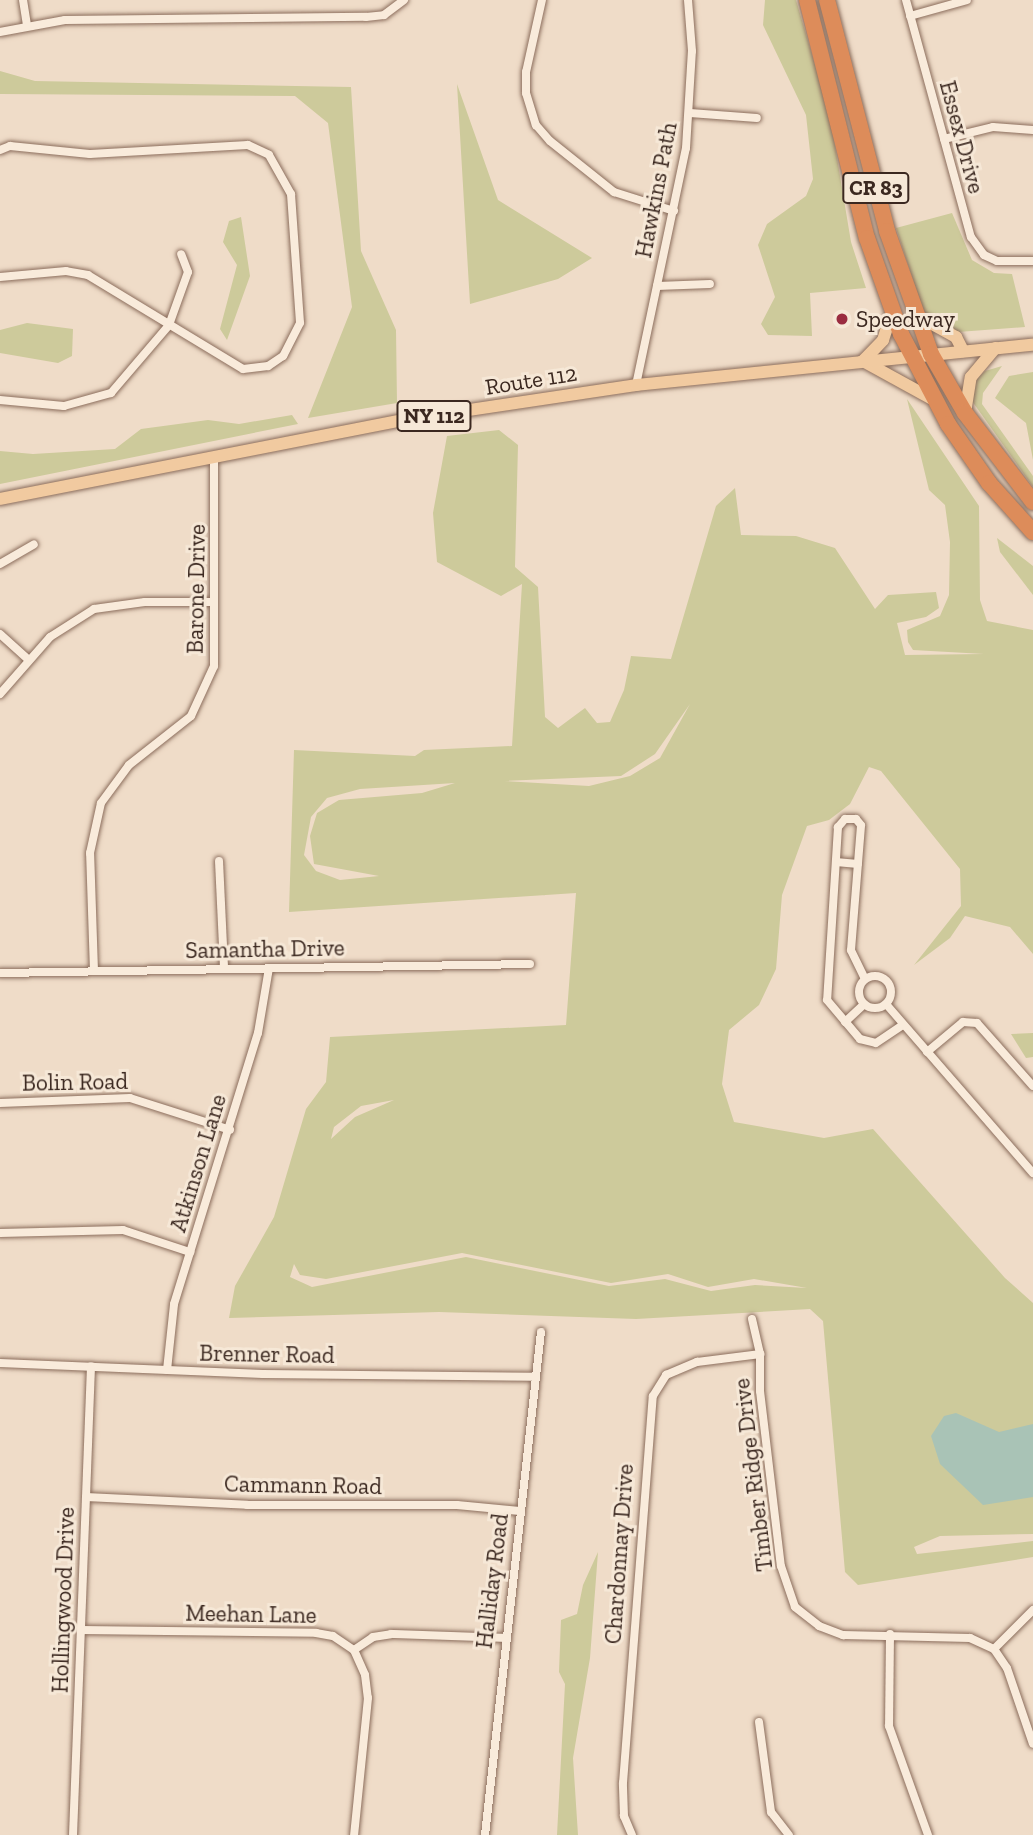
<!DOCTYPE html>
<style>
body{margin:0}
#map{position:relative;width:1033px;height:1835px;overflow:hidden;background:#efdcc8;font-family:"Zilla Slab",serif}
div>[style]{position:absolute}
.green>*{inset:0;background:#cdca9b}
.water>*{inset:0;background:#a9c3b6}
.roads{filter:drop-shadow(0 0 2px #8b6d5c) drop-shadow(0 0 2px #8b6d5c)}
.street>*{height:8px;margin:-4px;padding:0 4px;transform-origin:4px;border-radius:4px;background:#f9ebdb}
.street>.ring{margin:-4px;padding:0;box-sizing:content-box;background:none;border:8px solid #f9ebdb;border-radius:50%}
.primary>*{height:12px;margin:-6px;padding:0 6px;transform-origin:6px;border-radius:6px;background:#f1caa0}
.highway>*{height:16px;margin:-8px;padding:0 8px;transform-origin:8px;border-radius:8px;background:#dd8c5a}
.dots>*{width:19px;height:19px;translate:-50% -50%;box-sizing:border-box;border:4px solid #f6e8d7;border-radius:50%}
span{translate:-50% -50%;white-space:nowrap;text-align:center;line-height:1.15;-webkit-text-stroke:6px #f6e8d7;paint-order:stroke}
.shield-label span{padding:2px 5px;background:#f6e8d7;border:2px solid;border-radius:5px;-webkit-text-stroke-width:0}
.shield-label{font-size:21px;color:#3b2820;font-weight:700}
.street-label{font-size:23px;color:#3b2820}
.poi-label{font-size:23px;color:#3b2820}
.left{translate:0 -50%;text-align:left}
</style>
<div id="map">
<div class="green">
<i style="clip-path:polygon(765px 0,796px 0,830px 116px,851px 242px,866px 288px,810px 293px,812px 336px,768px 335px,761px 324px,775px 297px,758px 245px,767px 224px,806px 196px,813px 179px,806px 115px,763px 25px)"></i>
<i style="clip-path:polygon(0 71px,35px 81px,351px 87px,361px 251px,396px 330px,397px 403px,308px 418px,352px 307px,328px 123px,295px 96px,0 94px)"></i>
<i style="clip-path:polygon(457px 84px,498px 200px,592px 258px,558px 279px,470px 304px)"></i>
<i style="clip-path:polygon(952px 213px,972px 260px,994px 273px,1012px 274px,1025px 327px,958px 332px,924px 313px,896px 228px)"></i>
<i style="clip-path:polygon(241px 217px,250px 276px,227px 340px,220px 329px,237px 265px,223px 242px,229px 221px)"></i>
<i style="clip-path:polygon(27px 323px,73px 329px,72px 356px,58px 363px,0 353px,0 330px)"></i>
<i style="clip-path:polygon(1002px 366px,983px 393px,982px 404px,1033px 476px,1033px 487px,972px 401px,971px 385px,985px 371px)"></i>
<i style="clip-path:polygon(1033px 372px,1033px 460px,1026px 423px,995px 398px,1009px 376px)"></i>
<i style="clip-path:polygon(evenodd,907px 399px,979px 506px,980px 600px,987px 621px,1033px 630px,1033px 954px,1010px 927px,965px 916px,950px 938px,914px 965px,961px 906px,960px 869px,881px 771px,869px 767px,850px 804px,829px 820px,807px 826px,782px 895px,776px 969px,759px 1005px,729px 1030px,722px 1084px,734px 1122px,824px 1138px,873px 1129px,1005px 1278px,1033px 1303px,1033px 1534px,940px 1536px,914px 1547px,917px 1554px,1033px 1541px,1033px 1557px,858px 1585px,845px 1572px,823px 1321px,810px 1309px,636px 1319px,439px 1312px,229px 1318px,235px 1286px,274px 1217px,306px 1109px,326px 1082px,330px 1037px,566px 1025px,576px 893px,289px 912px,294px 750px,415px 756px,424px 750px,512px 746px,522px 584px,501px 596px,437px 562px,433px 513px,447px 436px,499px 430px,518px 445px,515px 567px,538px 587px,545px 717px,558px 728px,585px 708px,597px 723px,610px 722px,624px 690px,631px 656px,671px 659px,716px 506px,735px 488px,741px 535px,796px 536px,835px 548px,875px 609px,888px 595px,936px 592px,939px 608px,926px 617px,897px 623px,905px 655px,984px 654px,913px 650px,908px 642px,907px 630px,940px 616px,949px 595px,950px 542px,945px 505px,929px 490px,907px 399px,690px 704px,660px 758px,630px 776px,589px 786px,504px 781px,621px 776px,655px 754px,690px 704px,907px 399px,455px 783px,422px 793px,339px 800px,317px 813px,310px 836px,314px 864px,379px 876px,340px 880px,316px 871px,304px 855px,311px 817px,327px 798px,360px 789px,455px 783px,907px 399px,394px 1100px,355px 1117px,331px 1139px,334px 1127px,361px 1106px,394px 1100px,907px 399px,462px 1253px,611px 1283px,668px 1274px,708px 1287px,754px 1279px,807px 1288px,755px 1285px,711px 1291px,665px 1279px,609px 1286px,466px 1257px,312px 1287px,290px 1277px,294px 1264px,300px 1275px,326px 1279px,462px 1253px)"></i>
<i style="clip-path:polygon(292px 415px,298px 424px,0 484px,0 451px,33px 454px,115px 449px,141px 429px,208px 420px,239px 424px)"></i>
<i style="clip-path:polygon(997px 538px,1033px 566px,1033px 595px,1000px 552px)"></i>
<i style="clip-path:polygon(1033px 1033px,1033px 1057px,1026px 1058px,1011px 1034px)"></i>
<i style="clip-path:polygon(598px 1552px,590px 1658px,573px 1758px,578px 1835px,557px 1835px,565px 1684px,559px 1672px,561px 1620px,577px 1614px,583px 1585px)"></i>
</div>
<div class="water">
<i style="clip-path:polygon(956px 1413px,999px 1432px,1033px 1424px,1033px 1497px,983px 1505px,940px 1464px,931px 1436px,944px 1416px)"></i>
</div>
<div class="roads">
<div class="street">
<i style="left:23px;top:0;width:26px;rotate:81deg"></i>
<i style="left:542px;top:0;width:74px;rotate:102.5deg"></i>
<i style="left:526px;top:72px;width:21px;rotate:90deg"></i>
<i style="left:526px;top:93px;width:34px;rotate:73deg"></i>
<i style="left:536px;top:125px;width:21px;rotate:49deg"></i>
<i style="left:550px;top:141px;width:82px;rotate:38.6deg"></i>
<i style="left:614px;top:192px;width:63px;rotate:17.6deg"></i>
<i style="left:906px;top:0;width:246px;rotate:74.7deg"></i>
<i style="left:971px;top:237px;width:22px;rotate:54deg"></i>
<i style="left:984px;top:255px;width:14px;rotate:25deg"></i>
<i style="left:997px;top:261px;width:36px"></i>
<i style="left:910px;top:16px;width:59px;rotate:-15.7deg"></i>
<i style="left:0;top:32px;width:66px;rotate:-10.5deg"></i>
<i style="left:65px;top:20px;width:301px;rotate:-0.6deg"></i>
<i style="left:366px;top:17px;width:18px;rotate:-6deg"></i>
<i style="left:384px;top:15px;width:25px;rotate:-37deg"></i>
<i style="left:690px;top:113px;width:67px;rotate:4.3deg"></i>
<i style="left:944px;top:139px;width:50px;rotate:-13.8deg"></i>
<i style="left:993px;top:127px;width:40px;rotate:4.3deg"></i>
<i style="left:0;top:150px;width:11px;rotate:-22deg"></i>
<i style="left:10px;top:146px;width:80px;rotate:5.7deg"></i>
<i style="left:90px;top:154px;width:158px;rotate:-3.3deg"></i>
<i style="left:248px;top:145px;width:23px;rotate:25deg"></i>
<i style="left:269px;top:155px;width:45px;rotate:60.6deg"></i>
<i style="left:291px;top:194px;width:129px;rotate:86deg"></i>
<i style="left:300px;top:323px;width:37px;rotate:117deg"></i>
<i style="left:283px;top:356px;width:18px;rotate:146deg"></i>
<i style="left:268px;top:366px;width:25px;rotate:173deg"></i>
<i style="left:243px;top:369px;width:181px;rotate:-148.8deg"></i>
<i style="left:88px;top:275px;width:22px;rotate:-170deg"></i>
<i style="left:66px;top:271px;width:66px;rotate:174.8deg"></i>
<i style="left:657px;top:286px;width:53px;rotate:-2.2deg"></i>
<i style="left:636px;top:385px;width:242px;rotate:-78.1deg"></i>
<i style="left:686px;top:148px;width:97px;rotate:-86.5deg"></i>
<i style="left:692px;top:51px;width:51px;rotate:-94.5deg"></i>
<i style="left:0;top:400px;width:64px;rotate:5.4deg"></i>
<i style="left:64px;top:406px;width:49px;rotate:-15.5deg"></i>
<i style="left:111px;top:393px;width:89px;rotate:-49.5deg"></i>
<i style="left:169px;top:325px;width:56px;rotate:-70.3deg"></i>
<i style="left:188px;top:272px;width:19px;rotate:-111deg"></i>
<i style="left:0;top:564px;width:39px;rotate:-30deg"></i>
<i style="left:0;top:634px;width:38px;rotate:42deg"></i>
<i style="left:0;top:694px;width:76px;rotate:-48.7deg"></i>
<i style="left:50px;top:637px;width:52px;rotate:-32.5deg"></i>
<i style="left:94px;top:609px;width:51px;rotate:-7.8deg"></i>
<i style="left:145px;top:602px;width:69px"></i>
<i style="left:219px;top:861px;width:108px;rotate:87.3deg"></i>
<i style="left:836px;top:862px;width:22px;rotate:5deg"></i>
<i style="left:94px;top:971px;width:118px;rotate:-91.9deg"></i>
<i style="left:90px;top:853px;width:51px;rotate:-77.6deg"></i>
<i style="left:101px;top:803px;width:47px;rotate:-53.6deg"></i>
<i style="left:129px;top:765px;width:79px;rotate:-38.3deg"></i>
<i style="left:191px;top:716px;width:55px;rotate:-65.3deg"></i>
<i style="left:214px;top:666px;width:209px;rotate:-90deg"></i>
<i style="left:0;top:973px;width:530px;rotate:-0.97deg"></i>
<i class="ring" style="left:859px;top:976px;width:24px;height:24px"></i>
<i style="left:865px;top:979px;width:32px;rotate:-116deg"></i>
<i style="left:851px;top:950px;width:125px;rotate:-85.4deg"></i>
<i style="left:861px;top:825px;width:8px;rotate:-130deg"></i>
<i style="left:856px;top:819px;width:11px;rotate:180deg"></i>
<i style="left:845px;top:819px;width:11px;rotate:131deg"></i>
<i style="left:838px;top:827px;width:173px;rotate:93.6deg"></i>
<i style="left:827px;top:1000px;width:51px;rotate:49.8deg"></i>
<i style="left:860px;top:1039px;width:16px;rotate:14deg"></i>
<i style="left:876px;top:1043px;width:32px;rotate:-34deg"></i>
<i style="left:886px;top:1004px;width:224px;rotate:49deg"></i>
<i style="left:845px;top:1022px;width:26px;rotate:-43deg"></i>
<i style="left:927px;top:1052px;width:47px;rotate:-39.8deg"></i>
<i style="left:963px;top:1022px;width:14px;rotate:4deg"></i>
<i style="left:977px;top:1023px;width:84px;rotate:48.4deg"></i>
<i style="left:0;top:1103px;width:130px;rotate:-2.2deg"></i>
<i style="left:130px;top:1098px;width:105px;rotate:17.7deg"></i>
<i style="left:0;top:1233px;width:123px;rotate:-1.4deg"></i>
<i style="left:123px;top:1230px;width:71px;rotate:18.2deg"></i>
<i style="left:752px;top:1319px;width:36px;rotate:77deg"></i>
<i style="left:760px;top:1354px;width:37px;rotate:90deg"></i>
<i style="left:760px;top:1391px;width:176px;rotate:83.2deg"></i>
<i style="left:781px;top:1566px;width:43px;rotate:71.1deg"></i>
<i style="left:795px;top:1607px;width:31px;rotate:38deg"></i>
<i style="left:819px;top:1626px;width:26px;rotate:21deg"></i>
<i style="left:843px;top:1635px;width:127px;rotate:1.4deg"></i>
<i style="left:970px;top:1638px;width:26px;rotate:25deg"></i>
<i style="left:994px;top:1649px;width:23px;rotate:56deg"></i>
<i style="left:1007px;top:1668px;width:80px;rotate:71.1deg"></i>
<i style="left:0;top:1363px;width:263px;rotate:2.4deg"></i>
<i style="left:263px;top:1374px;width:270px;rotate:0.6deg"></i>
<i style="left:167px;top:1370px;width:66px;rotate:-83.9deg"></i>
<i style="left:174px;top:1304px;width:284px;rotate:-72.8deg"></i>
<i style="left:258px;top:1033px;width:66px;rotate:-80.4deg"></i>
<i style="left:86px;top:1497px;width:161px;rotate:2.8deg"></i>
<i style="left:247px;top:1505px;width:210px"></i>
<i style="left:457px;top:1505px;width:63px;rotate:5.4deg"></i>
<i style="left:81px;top:1630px;width:235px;rotate:0.7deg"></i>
<i style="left:316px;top:1633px;width:17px;rotate:10deg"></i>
<i style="left:333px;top:1636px;width:25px;rotate:34deg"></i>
<i style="left:354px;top:1650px;width:27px;rotate:66deg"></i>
<i style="left:365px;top:1675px;width:23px;rotate:83deg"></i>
<i style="left:368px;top:1698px;width:138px;rotate:95.8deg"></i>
<i style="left:890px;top:1634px;width:92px;rotate:90.6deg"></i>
<i style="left:889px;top:1726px;width:116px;rotate:70.3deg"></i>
<i style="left:994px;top:1649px;width:55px;rotate:-45deg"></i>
<i style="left:354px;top:1650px;width:23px;rotate:-34deg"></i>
<i style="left:373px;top:1637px;width:18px;rotate:-9deg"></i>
<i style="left:391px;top:1634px;width:113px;rotate:2deg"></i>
<i style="left:759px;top:1722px;width:91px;rotate:82.4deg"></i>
<i style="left:771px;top:1812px;width:29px;rotate:52deg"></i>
<i style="left:73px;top:1835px;width:469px;rotate:-87.8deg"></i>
<i style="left:485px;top:1835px;width:506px;rotate:-83.65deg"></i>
<i style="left:632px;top:1835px;width:21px;rotate:-113deg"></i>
<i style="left:624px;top:1816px;width:33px;rotate:-92deg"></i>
<i style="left:623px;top:1783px;width:388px;rotate:-85.6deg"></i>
<i style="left:653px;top:1396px;width:25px;rotate:-58deg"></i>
<i style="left:666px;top:1375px;width:34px;rotate:-23deg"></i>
<i style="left:697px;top:1362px;width:64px;rotate:-7.2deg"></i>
</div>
<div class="primary">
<i style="left:916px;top:315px;width:46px;rotate:28.8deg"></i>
<i style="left:956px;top:337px;width:16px;rotate:63deg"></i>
<i style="left:863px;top:361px;width:81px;rotate:28.8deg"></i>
<i style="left:863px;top:361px;width:29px;rotate:-46deg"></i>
<i style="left:883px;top:340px;width:29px;rotate:-72deg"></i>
<i style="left:965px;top:413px;width:36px;rotate:-81deg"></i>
<i style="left:971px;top:377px;width:38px;rotate:-50deg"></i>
<i style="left:0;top:499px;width:417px;rotate:-11.1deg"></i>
<i style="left:409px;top:419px;width:230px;rotate:-8.5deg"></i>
<i style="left:636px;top:385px;width:399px;rotate:-5.8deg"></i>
</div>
<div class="highway">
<i style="left:807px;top:0;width:245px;rotate:75.9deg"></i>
<i style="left:867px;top:238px;width:102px;rotate:70.5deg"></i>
<i style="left:901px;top:334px;width:102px;rotate:62.4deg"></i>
<i style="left:948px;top:424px;width:72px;rotate:55.2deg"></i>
<i style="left:989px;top:483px;width:66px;rotate:48.1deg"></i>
<i style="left:827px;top:0;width:239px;rotate:75.4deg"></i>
<i style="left:887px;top:231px;width:131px;rotate:70.3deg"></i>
<i style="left:931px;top:354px;width:68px;rotate:60deg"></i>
<i style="left:965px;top:413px;width:112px;rotate:52.6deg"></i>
</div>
</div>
<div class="dots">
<i style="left:842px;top:319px;background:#9a2c40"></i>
</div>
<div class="shield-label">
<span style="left:876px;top:188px">CR 83</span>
<span style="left:434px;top:416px">NY 112</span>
</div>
<div class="street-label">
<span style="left:962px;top:137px;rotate:75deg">Essex Drive</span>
<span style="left:656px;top:190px;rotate:-79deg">Hawkins Path</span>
<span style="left:531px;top:380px;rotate:-9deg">Route 112</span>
<span style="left:196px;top:589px;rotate:-89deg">Barone Drive</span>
<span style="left:265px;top:949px;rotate:-1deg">Samantha Drive</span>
<span style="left:75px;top:1082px;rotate:-1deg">Bolin Road</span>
<span style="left:198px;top:1163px;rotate:-73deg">Atkinson Lane</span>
<span style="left:267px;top:1354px;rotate:1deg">Brenner Road</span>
<span style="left:753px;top:1475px;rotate:-97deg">Timber Ridge Drive</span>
<span style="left:303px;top:1485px;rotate:1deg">Cammann Road</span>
<span style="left:619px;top:1554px;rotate:-86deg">Chardonnay Drive</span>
<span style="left:492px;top:1581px;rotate:-83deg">Halliday Road</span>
<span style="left:63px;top:1600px;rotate:-88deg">Hollingwood Drive</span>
<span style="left:251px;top:1614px;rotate:1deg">Meehan Lane</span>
</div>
<div class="poi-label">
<span class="left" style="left:856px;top:319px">Speedway</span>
</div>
</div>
